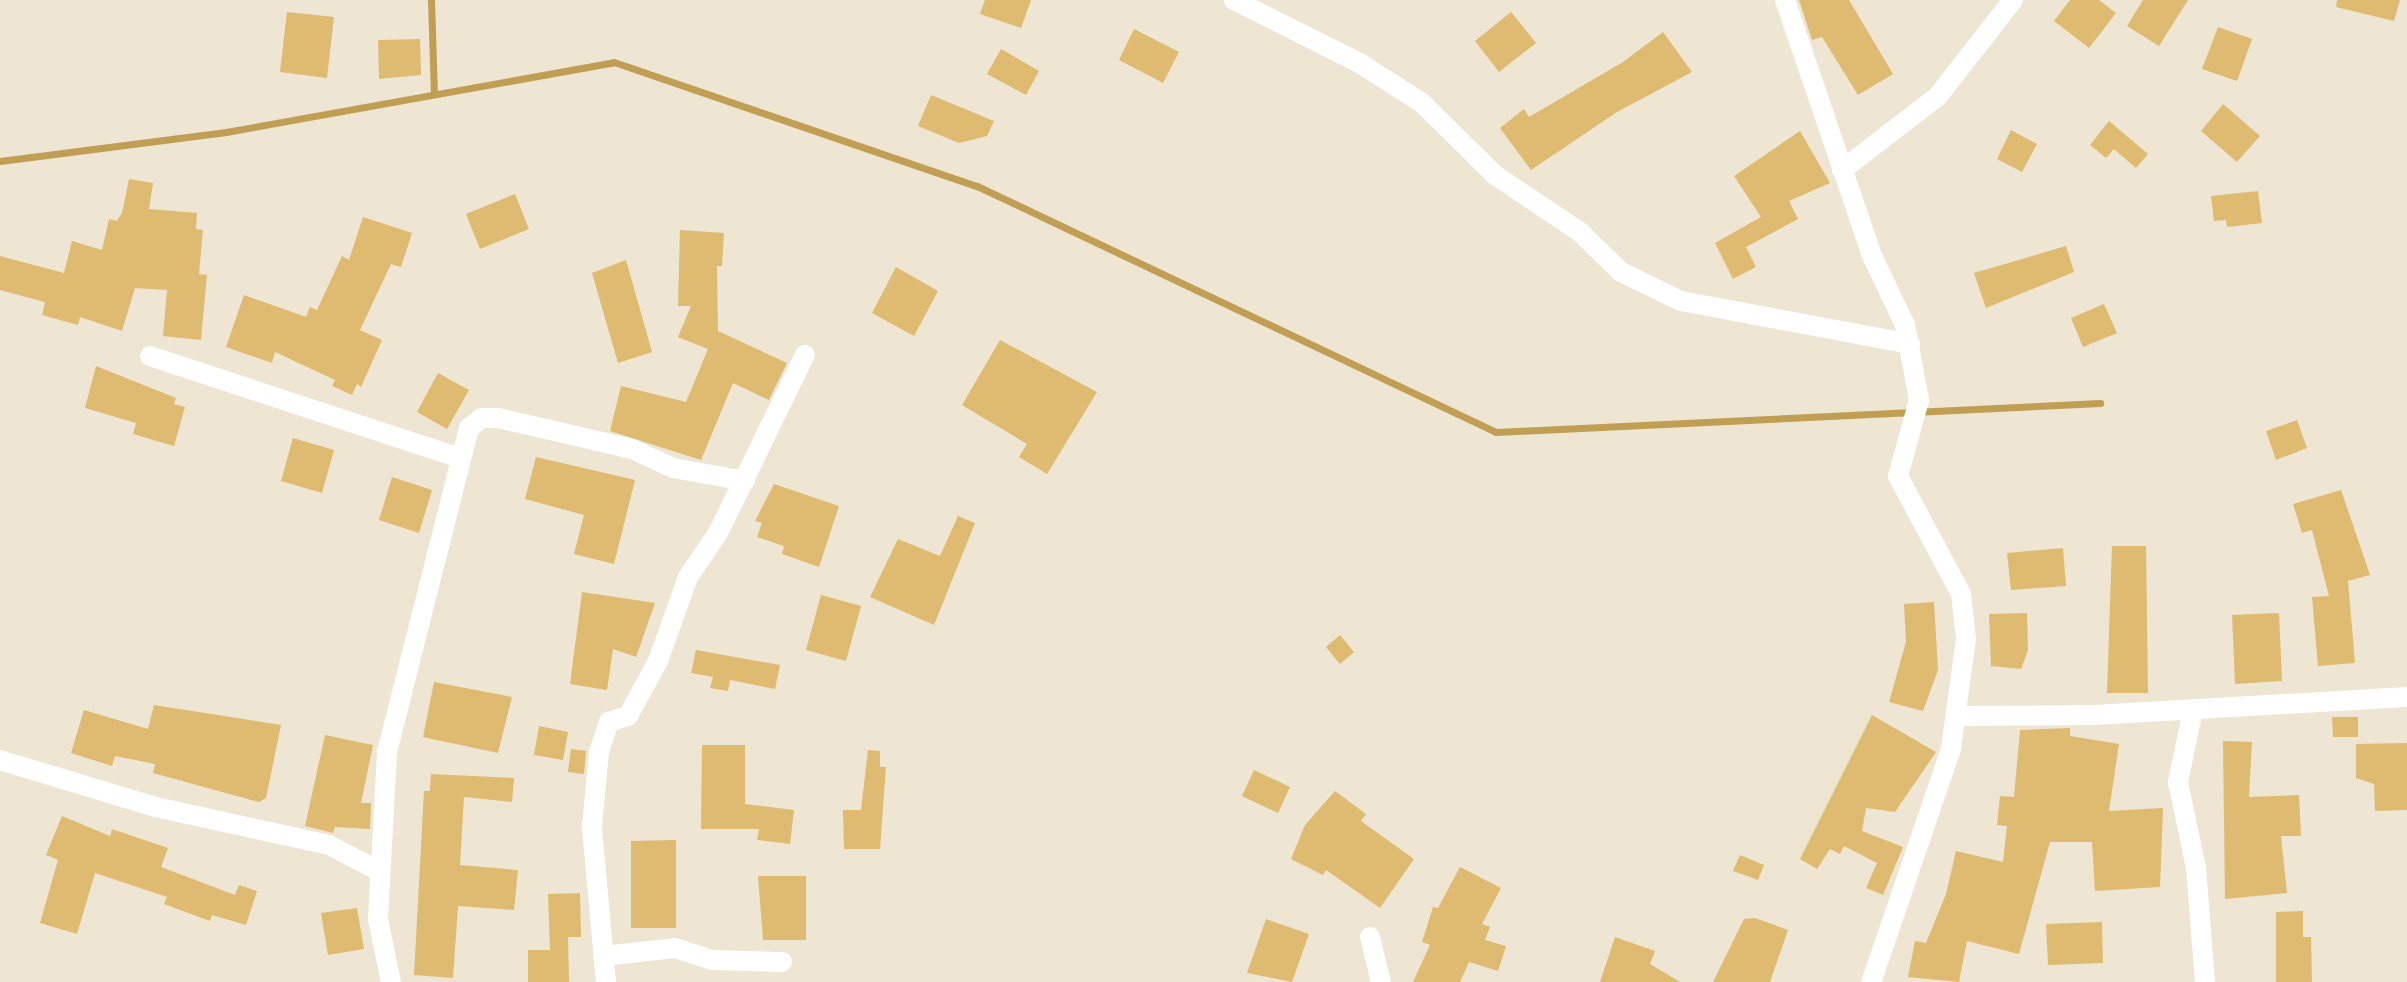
<!DOCTYPE html>
<style>
body{margin:0}
#map{position:relative;width:2407px;height:982px;overflow:hidden;background:#eee5d2;font-family:Jost,sans-serif}
div>[style]{position:absolute}
.stream>*{height:7px;margin:-3.5px;padding:0 3.5px;transform-origin:3.5px;border-radius:3.5px;background:#c09e54}
.building>*{inset:0;background:#debb71}
.street>*{height:20px;margin:-10px;padding:0 10px;transform-origin:10px;border-radius:10px;background:#fff}
span{translate:-50% -50%;white-space:nowrap;text-align:center;line-height:1.15;-webkit-text-stroke:6px #fff;paint-order:stroke}
</style>
<div id="map">
<div class="stream">
<i style="left:431px;top:0;width:94px;rotate:88.2deg"></i>
<i style="left:0;top:161px;width:228px;rotate:-7.3deg"></i>
<i style="left:226px;top:132px;width:394px;rotate:-10.2deg"></i>
<i style="left:614px;top:62px;width:384px;rotate:18.9deg"></i>
<i style="left:977px;top:186px;width:574px;rotate:25.36deg"></i>
<i style="left:1496px;top:432px;width:605px;rotate:-2.75deg"></i>
</div>
<div class="building">
<i style="clip-path:polygon(985px 0,1031px 0,1021px 28px,980px 14px)"></i>
<i style="clip-path:polygon(1799px 0,1849px 0,1893px 74px,1858px 95px,1822px 37px,1812px 40px)"></i>
<i style="clip-path:polygon(2070px 0,2099px 0,2116px 13px,2089px 48px,2054px 21px)"></i>
<i style="clip-path:polygon(2143px 0,2188px 0,2159px 46px,2127px 26px)"></i>
<i style="clip-path:polygon(2337px 0,2400px 0,2394px 21px,2336px 7px)"></i>
<i style="clip-path:polygon(287px 12px,334px 17px,327px 78px,280px 72px)"></i>
<i style="clip-path:polygon(1511px 12px,1536px 43px,1499px 72px,1475px 41px)"></i>
<i style="clip-path:polygon(2218px 27px,2252px 39px,2237px 81px,2202px 69px)"></i>
<i style="clip-path:polygon(1134px 29px,1179px 52px,1163px 83px,1119px 60px)"></i>
<i style="clip-path:polygon(1663px 32px,1692px 72px,1617px 112px,1531px 170px,1500px 128px,1524px 109px,1529px 117px,1623px 62px)"></i>
<i style="clip-path:polygon(420px 39px,421px 75px,379px 79px,378px 40px)"></i>
<i style="clip-path:polygon(1001px 49px,1039px 71px,1026px 95px,987px 74px)"></i>
<i style="clip-path:polygon(931px 95px,994px 121px,987px 136px,959px 143px,918px 126px)"></i>
<i style="clip-path:polygon(2223px 104px,2260px 136px,2237px 162px,2201px 131px)"></i>
<i style="clip-path:polygon(2109px 121px,2148px 154px,2136px 168px,2114px 149px,2106px 158px,2090px 145px)"></i>
<i style="clip-path:polygon(2011px 130px,2037px 144px,2022px 172px,1997px 159px)"></i>
<i style="clip-path:polygon(1800px 131px,1830px 183px,1789px 201px,1798px 219px,1746px 247px,1756px 267px,1733px 279px,1715px 243px,1761px 217px,1734px 176px)"></i>
<i style="clip-path:polygon(129px 179px,153px 183px,149px 209px,197px 213px,196px 229px,203px 230px,199px 274px,207px 275px,201px 340px,163px 336px,167px 290px,135px 288px,122px 331px,80px 317px,78px 325px,42px 315px,45px 302px,0 290px,0 256px,64px 273px,72px 241px,102px 250px,109px 219px,117px 221px,122px 213px)"></i>
<i style="clip-path:polygon(2258px 191px,2262px 223px,2227px 227px,2226px 220px,2214px 221px,2211px 196px)"></i>
<i style="clip-path:polygon(515px 194px,529px 229px,480px 249px,466px 214px)"></i>
<i style="clip-path:polygon(363px 217px,412px 233px,401px 267px,391px 264px,360px 330px,382px 340px,361px 387px,357px 384px,352px 395px,332px 386px,335px 380px,275px 352px,272px 363px,226px 347px,244px 295px,306px 317px,310px 307px,317px 310px,342px 256px,349px 260px)"></i>
<i style="clip-path:polygon(680px 230px,724px 233px,722px 266px,717px 266px,718px 331px,787px 363px,769px 400px,733px 383px,701px 460px,610px 431px,621px 386px,686px 402px,708px 349px,678px 337px,691px 306px,678px 306px)"></i>
<i style="clip-path:polygon(2066px 246px,2074px 272px,1986px 308px,1974px 273px)"></i>
<i style="clip-path:polygon(626px 260px,652px 352px,618px 363px,592px 273px)"></i>
<i style="clip-path:polygon(896px 267px,938px 291px,914px 336px,872px 313px)"></i>
<i style="clip-path:polygon(2104px 304px,2117px 333px,2083px 347px,2071px 318px)"></i>
<i style="clip-path:polygon(1000px 340px,1097px 392px,1047px 474px,1019px 457px,1027px 444px,962px 405px)"></i>
<i style="clip-path:polygon(96px 366px,176px 398px,174px 404px,185px 407px,174px 446px,133px 434px,136px 423px,85px 408px)"></i>
<i style="clip-path:polygon(438px 373px,469px 390px,447px 429px,417px 412px)"></i>
<i style="clip-path:polygon(2297px 420px,2307px 448px,2276px 460px,2266px 431px)"></i>
<i style="clip-path:polygon(293px 438px,334px 450px,322px 493px,281px 481px)"></i>
<i style="clip-path:polygon(536px 457px,635px 480px,614px 564px,574px 554px,584px 515px,525px 499px)"></i>
<i style="clip-path:polygon(392px 477px,432px 490px,419px 533px,379px 520px)"></i>
<i style="clip-path:polygon(774px 484px,839px 506px,819px 567px,782px 554px,784px 546px,757px 537px,762px 523px,755px 521px)"></i>
<i style="clip-path:polygon(2341px 490px,2370px 575px,2348px 581px,2355px 663px,2318px 666px,2312px 597px,2329px 596px,2312px 530px,2302px 533px,2293px 504px)"></i>
<i style="clip-path:polygon(958px 516px,975px 523px,934px 625px,870px 597px,898px 539px,940px 556px)"></i>
<i style="clip-path:polygon(2112px 546px,2146px 546px,2148px 693px,2107px 693px)"></i>
<i style="clip-path:polygon(2063px 548px,2066px 586px,2011px 590px,2007px 553px)"></i>
<i style="clip-path:polygon(582px 592px,655px 603px,636px 657px,613px 649px,607px 690px,570px 684px)"></i>
<i style="clip-path:polygon(821px 595px,861px 606px,846px 661px,806px 650px)"></i>
<i style="clip-path:polygon(1934px 602px,1938px 670px,1923px 711px,1889px 702px,1906px 642px,1904px 604px)"></i>
<i style="clip-path:polygon(2027px 613px,2028px 650px,2021px 669px,1991px 666px,1989px 614px)"></i>
<i style="clip-path:polygon(2279px 613px,2282px 681px,2235px 684px,2232px 615px)"></i>
<i style="clip-path:polygon(1340px 635px,1354px 652px,1340px 664px,1326px 647px)"></i>
<i style="clip-path:polygon(696px 650px,780px 665px,775px 689px,730px 680px,728px 691px,710px 688px,713px 677px,691px 673px)"></i>
<i style="clip-path:polygon(434px 682px,512px 697px,498px 753px,423px 737px)"></i>
<i style="clip-path:polygon(154px 705px,281px 725px,266px 798px,259px 802px,153px 773px,155px 764px,115px 756px,112px 766px,71px 753px,84px 710px,148px 729px)"></i>
<i style="clip-path:polygon(1872px 715px,1936px 752px,1895px 812px,1866px 808px,1862px 831px,1903px 847px,1883px 895px,1866px 888px,1877px 863px,1844px 846px,1840px 854px,1830px 849px,1817px 869px,1800px 859px)"></i>
<i style="clip-path:polygon(2332px 717px,2358px 717px,2358px 737px,2333px 737px)"></i>
<i style="clip-path:polygon(539px 726px,568px 732px,563px 760px,534px 755px)"></i>
<i style="clip-path:polygon(2070px 728px,2070px 736px,2119px 744px,2109px 811px,2163px 808px,2160px 887px,2095px 891px,2092px 842px,2050px 842px,2019px 954px,1967px 941px,1959px 982px,1908px 977px,1915px 941px,1926px 943px,1946px 894px,1956px 851px,2003px 862px,2007px 826px,1997px 825px,2000px 796px,2014px 797px,2020px 730px)"></i>
<i style="clip-path:polygon(325px 735px,373px 745px,361px 803px,371px 803px,370px 829px,335px 827px,333px 833px,305px 826px)"></i>
<i style="clip-path:polygon(2223px 741px,2252px 742px,2249px 797px,2299px 795px,2301px 836px,2281px 836px,2287px 893px,2225px 899px)"></i>
<i style="clip-path:polygon(2407px 743px,2407px 810px,2375px 811px,2374px 784px,2356px 778px,2356px 744px)"></i>
<i style="clip-path:polygon(702px 745px,745px 745px,745px 804px,794px 810px,790px 844px,757px 840px,759px 829px,701px 829px)"></i>
<i style="clip-path:polygon(571px 749px,586px 751px,584px 774px,568px 772px)"></i>
<i style="clip-path:polygon(868px 750px,880px 751px,880px 767px,886px 767px,880px 849px,844px 849px,843px 810px,861px 810px)"></i>
<i style="clip-path:polygon(1254px 770px,1290px 787px,1278px 813px,1242px 796px)"></i>
<i style="clip-path:polygon(431px 774px,514px 778px,512px 802px,464px 797px,460px 865px,518px 870px,514px 910px,458px 906px,453px 978px,414px 975px,424px 791px,430px 791px)"></i>
<i style="clip-path:polygon(1335px 791px,1366px 814px,1361px 821px,1414px 859px,1380px 908px,1326px 870px,1323px 875px,1291px 859px,1305px 825px)"></i>
<i style="clip-path:polygon(62px 816px,110px 836px,112px 829px,168px 848px,161px 867px,235px 895px,239px 885px,257px 891px,246px 925px,212px 915px,210px 921px,164px 904px,167px 897px,95px 873px,77px 934px,40px 923px,58px 860px,46px 855px)"></i>
<i style="clip-path:polygon(676px 840px,676px 928px,631px 928px,631px 841px)"></i>
<i style="clip-path:polygon(1740px 855px,1764px 865px,1758px 880px,1733px 871px)"></i>
<i style="clip-path:polygon(1460px 867px,1501px 888px,1482px 924px,1490px 927px,1485px 940px,1506px 946px,1498px 971px,1469px 962px,1460px 982px,1413px 982px,1430px 945px,1422px 942px,1433px 907px,1438px 908px)"></i>
<i style="clip-path:polygon(758px 876px,806px 876px,806px 940px,763px 940px)"></i>
<i style="clip-path:polygon(580px 893px,581px 937px,568px 937px,569px 982px,528px 982px,528px 950px,550px 950px,548px 894px)"></i>
<i style="clip-path:polygon(357px 908px,364px 949px,328px 955px,321px 913px)"></i>
<i style="clip-path:polygon(2303px 911px,2303px 937px,2311px 937px,2312px 982px,2276px 982px,2276px 912px)"></i>
<i style="clip-path:polygon(1755px 918px,1788px 930px,1770px 982px,1713px 982px,1744px 919px)"></i>
<i style="clip-path:polygon(1266px 919px,1309px 934px,1292px 982px,1247px 973px)"></i>
<i style="clip-path:polygon(2102px 922px,2103px 963px,2048px 965px,2046px 924px)"></i>
<i style="clip-path:polygon(1615px 937px,1655px 951px,1650px 964px,1680px 982px,1600px 982px)"></i>
</div>
<div class="street">
<i style="left:1234px;top:0;width:142px;rotate:26.7deg"></i>
<i style="left:1361px;top:64px;width:72px;rotate:32.6deg"></i>
<i style="left:1422px;top:103px;width:103px;rotate:44.6deg"></i>
<i style="left:1495px;top:175px;width:102px;rotate:33.8deg"></i>
<i style="left:1580px;top:232px;width:57px;rotate:44.3deg"></i>
<i style="left:1621px;top:272px;width:67px;rotate:25.8deg"></i>
<i style="left:1681px;top:301px;width:233px;rotate:10.6deg"></i>
<i style="left:1785px;top:0;width:273px;rotate:71.2deg"></i>
<i style="left:1873px;top:258px;width:74px;rotate:64.5deg"></i>
<i style="left:1905px;top:325px;width:76px;rotate:79.4deg"></i>
<i style="left:1919px;top:400px;width:79px;rotate:105.4deg"></i>
<i style="left:1898px;top:476px;width:134px;rotate:61.9deg"></i>
<i style="left:1961px;top:594px;width:45px;rotate:83.7deg"></i>
<i style="left:1966px;top:639px;width:111px;rotate:97.8deg"></i>
<i style="left:1951px;top:749px;width:246px;rotate:108.9deg"></i>
<i style="left:1842px;top:170px;width:121px;rotate:-37.6deg"></i>
<i style="left:1938px;top:96px;width:122px;rotate:-52deg"></i>
<i style="left:150px;top:356px;width:323px;rotate:18.2deg"></i>
<i style="left:2193px;top:710px;width:74px;rotate:101.8deg"></i>
<i style="left:2178px;top:782px;width:88px;rotate:78.2deg"></i>
<i style="left:2196px;top:868px;width:114px;rotate:85.5deg"></i>
<i style="left:1957px;top:716px;width:137px;rotate:-0.4deg"></i>
<i style="left:2094px;top:715px;width:314px;rotate:-3.3deg"></i>
<i style="left:0;top:760px;width:163px;rotate:16.8deg"></i>
<i style="left:156px;top:807px;width:177px;rotate:12.4deg"></i>
<i style="left:329px;top:845px;width:56px;rotate:27.5deg"></i>
<i style="left:1370px;top:937px;width:46px;rotate:76.3deg"></i>
<i style="left:603px;top:956px;width:72px;rotate:-6.3deg"></i>
<i style="left:675px;top:948px;width:38px;rotate:18deg"></i>
<i style="left:711px;top:960px;width:71px;rotate:1.6deg"></i>
<i style="left:391px;top:982px;width:64px;rotate:-101.7deg"></i>
<i style="left:378px;top:919px;width:167px;rotate:-86.9deg"></i>
<i style="left:387px;top:752px;width:334px;rotate:-75.8deg"></i>
<i style="left:469px;top:428px;width:16px;rotate:-38deg"></i>
<i style="left:482px;top:418px;width:16px"></i>
<i style="left:498px;top:418px;width:138px;rotate:13deg"></i>
<i style="left:632px;top:449px;width:45px;rotate:24.9deg"></i>
<i style="left:673px;top:468px;width:73px;rotate:10.2deg"></i>
<i style="left:606px;top:982px;width:156px;rotate:-95.2deg"></i>
<i style="left:592px;top:827px;width:75px;rotate:-84.7deg"></i>
<i style="left:599px;top:752px;width:32px;rotate:-72deg"></i>
<i style="left:609px;top:722px;width:20px;rotate:-18deg"></i>
<i style="left:628px;top:716px;width:63px;rotate:-61.4deg"></i>
<i style="left:658px;top:661px;width:89px;rotate:-70.3deg"></i>
<i style="left:688px;top:577px;width:53px;rotate:-55.7deg"></i>
<i style="left:718px;top:533px;width:198px;rotate:-64deg"></i>
</div>
</div>
